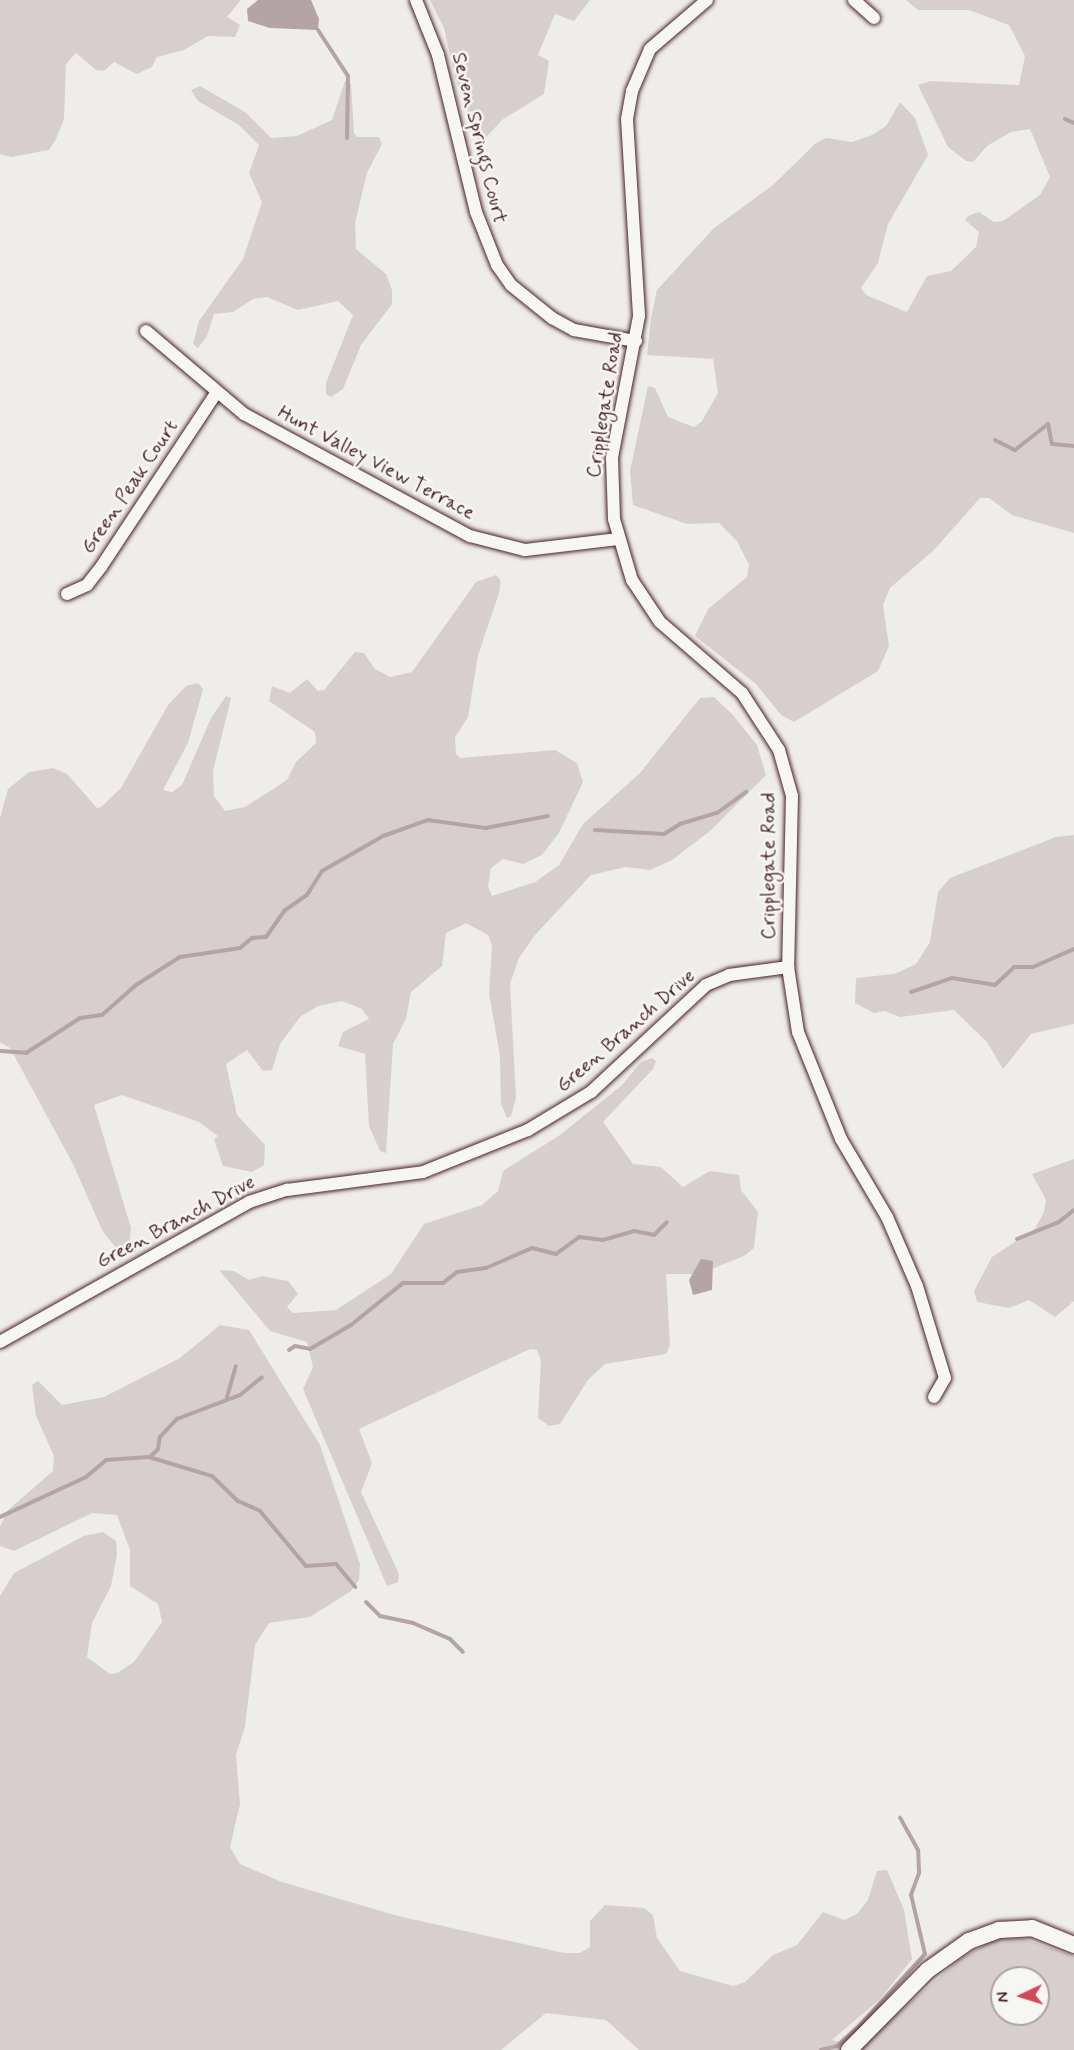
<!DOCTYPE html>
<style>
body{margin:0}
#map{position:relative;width:1074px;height:2050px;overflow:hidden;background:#efedea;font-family:Mynerve,sans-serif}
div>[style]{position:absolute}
.green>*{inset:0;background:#d7cfce}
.water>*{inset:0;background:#b4a4a5}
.stream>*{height:4px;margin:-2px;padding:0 2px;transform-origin:2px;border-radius:2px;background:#b4a4a5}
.roads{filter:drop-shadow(0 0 2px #4a1f2b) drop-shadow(0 0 2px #4a1f2b)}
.street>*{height:12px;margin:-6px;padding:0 6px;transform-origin:6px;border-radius:6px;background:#f6f6f2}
.secondary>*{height:16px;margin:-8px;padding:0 8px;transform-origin:8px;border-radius:8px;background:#f6f6f2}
span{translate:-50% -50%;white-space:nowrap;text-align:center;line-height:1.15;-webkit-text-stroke:5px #f6f6f2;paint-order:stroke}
.street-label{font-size:20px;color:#4a1f2b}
.north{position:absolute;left:990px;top:1966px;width:60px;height:60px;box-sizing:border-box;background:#f6f6f2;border:2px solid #b1a0a2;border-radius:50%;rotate:266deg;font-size:16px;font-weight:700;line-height:24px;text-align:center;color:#4a1f2b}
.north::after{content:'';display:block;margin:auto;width:21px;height:27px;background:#d1495b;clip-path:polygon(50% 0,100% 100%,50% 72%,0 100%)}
</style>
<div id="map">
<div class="green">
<i style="clip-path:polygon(0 0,241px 0,227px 17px,240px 25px,235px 37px,208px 36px,184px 50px,157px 57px,152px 67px,137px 74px,114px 62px,104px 71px,96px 70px,76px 53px,66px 64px,64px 119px,56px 139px,49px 150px,11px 157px,0 154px)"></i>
<i style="clip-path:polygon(430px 0,590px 0,574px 21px,555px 14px,538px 55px,549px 61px,544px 94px,502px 120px,480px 144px,455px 77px,444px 28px)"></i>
<i style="clip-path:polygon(906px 0,1074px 0,1074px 533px,1012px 515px,989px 498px,980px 498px,934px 550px,890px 588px,883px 605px,889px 646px,878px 671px,794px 722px,781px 715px,756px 684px,695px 636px,708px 609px,747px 577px,749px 565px,737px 541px,719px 523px,687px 524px,633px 505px,630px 471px,648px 386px,655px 388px,668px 417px,694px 427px,702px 421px,718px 393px,713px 359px,647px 355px,651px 319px,657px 290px,713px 229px,773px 185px,816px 143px,826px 138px,852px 142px,872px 135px,886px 126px,900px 102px,915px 118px,928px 155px,888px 224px,878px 263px,861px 288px,866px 295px,907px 312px,927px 276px,951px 271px,976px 247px,979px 232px,965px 220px,968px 216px,979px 212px,994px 222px,1003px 221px,1040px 195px,1050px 177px,1030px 129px,1011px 132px,987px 146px,973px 162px,966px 161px,948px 147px,918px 85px,930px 81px,1019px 85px,1025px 56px,1009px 25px,969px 10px,918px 10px)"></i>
<i style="clip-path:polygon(345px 81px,351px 84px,354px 133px,357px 137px,379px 137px,382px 144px,367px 173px,355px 223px,356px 249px,386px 274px,392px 290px,392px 304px,361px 345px,343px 389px,331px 397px,326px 394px,326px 383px,353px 315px,338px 301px,298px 310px,267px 297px,253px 299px,233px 312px,214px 314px,207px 336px,198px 348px,193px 344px,199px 321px,243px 259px,262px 202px,249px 173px,259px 145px,239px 125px,198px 101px,191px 90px,200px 86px,245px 112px,271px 138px,297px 136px,332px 120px)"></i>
<i style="clip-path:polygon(496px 575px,501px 581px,499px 593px,478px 655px,468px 717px,455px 737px,456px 754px,460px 758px,555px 750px,577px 763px,583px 782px,559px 833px,542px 855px,523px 864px,503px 859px,491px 868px,488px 886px,492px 896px,535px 882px,559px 865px,583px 824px,640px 773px,700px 698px,714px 697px,733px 715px,757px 745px,766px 775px,710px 831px,672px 860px,650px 870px,626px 867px,591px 875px,535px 935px,519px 958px,510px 984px,516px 1098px,511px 1116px,507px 1118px,501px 1104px,500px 1056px,489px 993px,492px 946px,488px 935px,466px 923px,446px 933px,442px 966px,411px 992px,406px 1019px,393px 1044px,386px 1153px,380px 1151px,369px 1126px,365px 1054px,338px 1046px,343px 1032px,369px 1019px,362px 1009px,342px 1001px,318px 1006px,300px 1017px,280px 1044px,272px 1070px,263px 1071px,247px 1050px,226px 1064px,237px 1115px,265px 1145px,264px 1165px,252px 1172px,223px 1166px,214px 1139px,218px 1136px,199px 1122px,122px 1095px,94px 1105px,131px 1228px,129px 1245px,117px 1249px,103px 1232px,73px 1164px,10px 1048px,0 1042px,0 818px,8px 789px,29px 772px,53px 768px,67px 774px,97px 808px,101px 807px,121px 788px,168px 705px,186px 686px,198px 683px,203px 689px,188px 743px,163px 790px,172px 792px,182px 785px,211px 718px,226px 696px,231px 698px,213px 771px,214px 796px,225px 811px,245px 807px,287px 780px,296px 762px,316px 743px,315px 732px,269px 701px,272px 686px,290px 693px,307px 679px,318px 691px,324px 690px,355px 652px,364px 653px,375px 669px,390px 677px,412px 672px,476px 582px)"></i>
<i style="clip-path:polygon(1074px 835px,1074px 1024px,1031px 1034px,1003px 1069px,987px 1042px,954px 1010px,900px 1017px,885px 1011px,874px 1013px,855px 1003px,856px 978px,894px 974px,916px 964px,930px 942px,938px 892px,950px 878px,1056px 837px)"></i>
<i style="clip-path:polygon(652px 1058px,656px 1061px,653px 1069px,603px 1122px,633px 1164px,661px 1167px,683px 1187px,710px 1171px,739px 1175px,741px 1190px,758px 1212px,754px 1248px,744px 1256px,699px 1274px,666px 1274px,670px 1345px,666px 1354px,605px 1364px,588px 1380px,560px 1424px,549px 1426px,538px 1418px,541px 1360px,537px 1350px,530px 1349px,359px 1429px,372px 1463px,361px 1492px,399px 1574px,398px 1582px,387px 1586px,303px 1389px,313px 1367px,307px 1342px,270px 1331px,219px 1270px,234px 1271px,249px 1280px,262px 1276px,288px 1281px,298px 1294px,287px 1307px,293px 1313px,336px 1310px,391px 1274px,424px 1224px,482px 1205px,498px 1191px,503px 1171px,560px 1135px,622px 1085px,641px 1062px)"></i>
<i style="clip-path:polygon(1074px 1159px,1074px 1301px,1055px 1317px,1029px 1300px,1009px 1308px,977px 1302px,974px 1291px,992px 1257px,1035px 1229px,1044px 1212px,1046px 1200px,1032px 1174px)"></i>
<i style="clip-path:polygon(evenodd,220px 1325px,249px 1330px,320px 1445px,360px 1564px,359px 1580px,351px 1591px,310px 1617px,269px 1623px,255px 1645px,245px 1727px,236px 1755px,240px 1804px,230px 1847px,240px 1864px,282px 1882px,398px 1916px,564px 1953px,580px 1953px,590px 1947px,590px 1921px,605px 1905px,644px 1908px,653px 1915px,657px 1938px,680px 1971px,733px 1986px,745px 1982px,773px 1955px,797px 1945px,823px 1912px,844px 1920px,857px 1914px,868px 1900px,877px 1871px,887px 1870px,904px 1910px,912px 1959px,880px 1999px,832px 2040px,859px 2047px,960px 1959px,993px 1940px,1022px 1938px,1074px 1956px,1074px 2050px,639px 2050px,606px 2020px,546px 2013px,501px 2050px,0 2050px,0 1596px,14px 1573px,84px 1536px,103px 1532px,116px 1541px,117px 1555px,111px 1586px,92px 1623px,87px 1657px,110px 1674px,117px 1673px,134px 1662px,162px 1622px,158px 1604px,130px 1586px,130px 1550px,117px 1515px,92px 1513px,14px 1551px,0 1546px,0 1527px,7px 1511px,53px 1471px,54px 1456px,36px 1416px,32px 1385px,38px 1381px,62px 1405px,104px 1397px,180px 1358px,220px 1325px,1002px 1978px,1038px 1978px,1038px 2014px,1002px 2014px,1002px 1978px)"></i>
</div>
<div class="water">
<i style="clip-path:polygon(258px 0,311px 0,319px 19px,318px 30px,270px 28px,248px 21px,247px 9px)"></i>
<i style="clip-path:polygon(701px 1259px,713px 1261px,712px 1290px,693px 1295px,689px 1280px)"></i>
</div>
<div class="stream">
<i style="left:318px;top:30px;width:55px;rotate:56.9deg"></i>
<i style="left:348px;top:76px;width:62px;rotate:90.9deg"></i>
<i style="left:1065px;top:119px;width:10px;rotate:24deg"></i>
<i style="left:995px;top:440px;width:22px;rotate:27deg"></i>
<i style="left:1015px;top:450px;width:42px;rotate:-38.2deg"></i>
<i style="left:1048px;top:424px;width:20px;rotate:79deg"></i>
<i style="left:1052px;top:444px;width:22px;rotate:5deg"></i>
<i style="left:595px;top:830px;width:69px;rotate:3.3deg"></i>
<i style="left:664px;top:834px;width:19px;rotate:-32deg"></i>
<i style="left:680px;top:824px;width:39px;rotate:-17deg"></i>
<i style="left:717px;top:813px;width:36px;rotate:-36deg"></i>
<i style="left:911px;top:992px;width:43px;rotate:-18.9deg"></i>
<i style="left:952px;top:978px;width:44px;rotate:9.2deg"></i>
<i style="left:995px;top:985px;width:26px;rotate:-43deg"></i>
<i style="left:1014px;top:967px;width:19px"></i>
<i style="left:1033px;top:967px;width:45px;rotate:-23.7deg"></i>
<i style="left:0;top:1051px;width:26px;rotate:4deg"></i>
<i style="left:26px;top:1053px;width:64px;rotate:-32.9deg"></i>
<i style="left:80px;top:1018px;width:22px;rotate:-8deg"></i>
<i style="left:102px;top:1015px;width:45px;rotate:-41.4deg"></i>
<i style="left:136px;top:985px;width:52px;rotate:-32.5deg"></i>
<i style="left:180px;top:957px;width:61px;rotate:-8.5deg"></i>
<i style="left:240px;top:948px;width:16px;rotate:-40deg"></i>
<i style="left:252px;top:938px;width:14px;rotate:-4deg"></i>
<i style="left:266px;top:937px;width:32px;rotate:-55deg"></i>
<i style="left:284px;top:911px;width:28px;rotate:-35deg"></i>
<i style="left:307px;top:895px;width:28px;rotate:-58deg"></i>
<i style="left:322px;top:871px;width:70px;rotate:-29.8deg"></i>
<i style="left:383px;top:836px;width:48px;rotate:-19.6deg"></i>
<i style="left:428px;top:820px;width:59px;rotate:7.9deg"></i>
<i style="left:486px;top:828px;width:63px;rotate:-11deg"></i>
<i style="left:1017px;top:1239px;width:45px;rotate:-22deg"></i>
<i style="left:1059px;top:1222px;width:19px;rotate:-39deg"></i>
<i style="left:289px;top:1350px;width:7px;rotate:-34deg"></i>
<i style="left:295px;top:1346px;width:15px;rotate:11deg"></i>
<i style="left:310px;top:1349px;width:48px;rotate:-30.3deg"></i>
<i style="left:351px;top:1325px;width:67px;rotate:-38.9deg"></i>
<i style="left:403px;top:1283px;width:40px"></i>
<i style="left:443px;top:1283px;width:18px;rotate:-38deg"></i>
<i style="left:457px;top:1272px;width:29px;rotate:-8deg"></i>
<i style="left:486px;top:1268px;width:50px;rotate:-23.5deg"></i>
<i style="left:532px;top:1248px;width:25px;rotate:14deg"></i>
<i style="left:556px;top:1254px;width:29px;rotate:-36deg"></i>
<i style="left:579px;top:1237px;width:24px;rotate:7deg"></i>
<i style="left:603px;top:1240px;width:32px;rotate:-16deg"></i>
<i style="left:634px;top:1231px;width:20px;rotate:11deg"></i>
<i style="left:654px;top:1235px;width:18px;rotate:-45deg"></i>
<i style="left:227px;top:1397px;width:32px;rotate:-74deg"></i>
<i style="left:150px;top:1457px;width:11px;rotate:-45deg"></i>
<i style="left:158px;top:1449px;width:12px;rotate:-81deg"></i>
<i style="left:160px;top:1437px;width:25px;rotate:-47deg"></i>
<i style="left:177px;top:1419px;width:67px;rotate:-20.9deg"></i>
<i style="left:240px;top:1395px;width:28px;rotate:-39deg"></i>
<i style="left:0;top:1517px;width:95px;rotate:-24.9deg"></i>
<i style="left:86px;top:1477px;width:26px;rotate:-40deg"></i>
<i style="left:106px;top:1460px;width:43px;rotate:-4deg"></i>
<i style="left:149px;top:1457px;width:66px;rotate:16.8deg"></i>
<i style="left:212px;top:1476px;width:36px;rotate:44deg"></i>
<i style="left:238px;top:1501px;width:24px;rotate:24deg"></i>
<i style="left:260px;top:1511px;width:72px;rotate:50.1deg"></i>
<i style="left:306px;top:1566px;width:30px;rotate:-4deg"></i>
<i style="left:336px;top:1564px;width:30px;rotate:50deg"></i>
<i style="left:366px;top:1602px;width:20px;rotate:45deg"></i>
<i style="left:380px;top:1616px;width:34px;rotate:12deg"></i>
<i style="left:413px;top:1623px;width:40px;rotate:23.4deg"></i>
<i style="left:450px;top:1639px;width:18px;rotate:45deg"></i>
<i style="left:821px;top:2050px;width:16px;rotate:-14deg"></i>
<i style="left:837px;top:2046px;width:31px;rotate:-42deg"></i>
<i style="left:860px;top:2025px;width:96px;rotate:-47.5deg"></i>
<i style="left:925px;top:1954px;width:61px;rotate:-103.3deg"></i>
<i style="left:911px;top:1895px;width:23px;rotate:-70deg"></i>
<i style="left:919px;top:1873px;width:23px;rotate:-92deg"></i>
<i style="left:918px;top:1850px;width:37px;rotate:-119deg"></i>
</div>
<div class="roads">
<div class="street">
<i style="left:416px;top:0;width:59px;rotate:68.2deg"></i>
<i style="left:438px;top:55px;width:162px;rotate:76.4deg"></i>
<i style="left:476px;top:212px;width:57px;rotate:68.4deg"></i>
<i style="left:497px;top:265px;width:24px;rotate:55deg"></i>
<i style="left:511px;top:285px;width:53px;rotate:38.8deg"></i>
<i style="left:552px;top:318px;width:25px;rotate:29deg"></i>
<i style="left:574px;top:330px;width:63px;rotate:10.1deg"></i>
<i style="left:707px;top:0;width:75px;rotate:139.3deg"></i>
<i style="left:650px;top:49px;width:46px;rotate:113.2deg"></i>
<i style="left:632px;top:91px;width:28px;rotate:100deg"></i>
<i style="left:627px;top:119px;width:197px;rotate:86.5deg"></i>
<i style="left:639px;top:316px;width:145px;rotate:100.8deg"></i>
<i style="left:612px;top:458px;width:61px;rotate:88.1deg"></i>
<i style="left:614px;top:519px;width:64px;rotate:73.6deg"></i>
<i style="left:632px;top:580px;width:50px;rotate:56.3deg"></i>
<i style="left:660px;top:622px;width:108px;rotate:40.9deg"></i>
<i style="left:742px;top:693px;width:68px;rotate:57deg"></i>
<i style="left:779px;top:750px;width:48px;rotate:74.2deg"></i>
<i style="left:792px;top:796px;width:171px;rotate:91.3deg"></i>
<i style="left:788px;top:967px;width:66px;rotate:81.3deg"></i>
<i style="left:798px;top:1032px;width:115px;rotate:68.1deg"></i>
<i style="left:841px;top:1139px;width:91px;rotate:59.5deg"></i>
<i style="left:887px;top:1217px;width:75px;rotate:66.5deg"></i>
<i style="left:917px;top:1286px;width:96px;rotate:73.1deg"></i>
<i style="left:945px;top:1378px;width:22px;rotate:120deg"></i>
<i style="left:854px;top:0;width:27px;rotate:42deg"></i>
<i style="left:146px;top:331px;width:128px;rotate:40.3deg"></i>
<i style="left:244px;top:414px;width:257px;rotate:28.4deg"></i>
<i style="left:470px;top:536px;width:57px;rotate:14.3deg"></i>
<i style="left:525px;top:550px;width:94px;rotate:-6.7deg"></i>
<i style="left:67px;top:594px;width:22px;rotate:-24deg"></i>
<i style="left:87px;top:585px;width:23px;rotate:-52deg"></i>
<i style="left:101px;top:567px;width:209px;rotate:-56.5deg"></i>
<i style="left:0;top:1342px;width:286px;rotate:-29.3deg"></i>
<i style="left:249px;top:1202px;width:40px;rotate:-18deg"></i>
<i style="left:287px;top:1190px;width:137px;rotate:-7.5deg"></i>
<i style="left:423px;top:1172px;width:113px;rotate:-21.8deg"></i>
<i style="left:528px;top:1130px;width:74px;rotate:-31.1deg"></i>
<i style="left:591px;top:1092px;width:157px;rotate:-42.9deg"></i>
<i style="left:706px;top:985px;width:25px;rotate:-23deg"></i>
<i style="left:729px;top:975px;width:60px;rotate:-7.7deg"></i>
</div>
<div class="secondary">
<i style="left:849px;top:2050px;width:112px;rotate:-45.4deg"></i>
<i style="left:928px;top:1970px;width:50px;rotate:-35.3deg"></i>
<i style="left:969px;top:1941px;width:32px;rotate:-20deg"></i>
<i style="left:999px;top:1930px;width:33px;rotate:-3deg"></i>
<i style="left:1032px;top:1928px;width:45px;rotate:22deg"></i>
</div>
</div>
<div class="street-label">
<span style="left:479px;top:138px;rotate:76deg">Seven Springs Court</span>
<span style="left:605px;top:405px;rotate:-81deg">Cripplegate Road</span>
<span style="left:376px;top:463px;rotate:28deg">Hunt Valley View Terrace</span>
<span style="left:130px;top:487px;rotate:-56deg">Green Peak Court</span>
<span style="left:769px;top:866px;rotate:-90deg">Cripplegate Road</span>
<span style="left:626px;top:1031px;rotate:-41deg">Green Branch Drive</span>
<span style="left:176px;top:1222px;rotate:-28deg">Green Branch Drive</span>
</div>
<div class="north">N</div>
</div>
